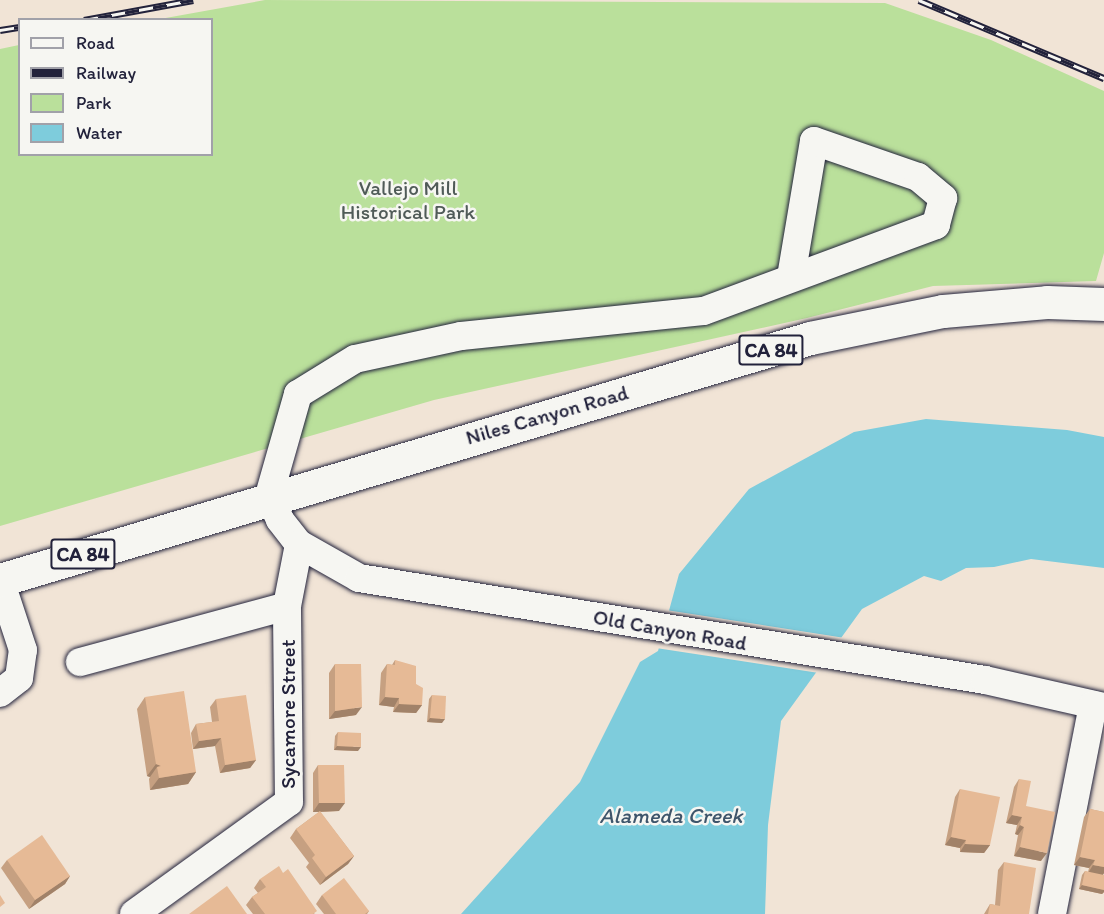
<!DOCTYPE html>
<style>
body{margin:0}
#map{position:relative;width:1104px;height:914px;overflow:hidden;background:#f1e4d6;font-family:Itim,sans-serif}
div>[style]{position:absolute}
.green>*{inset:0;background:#bae09b}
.water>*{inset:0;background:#7eccdc}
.pier>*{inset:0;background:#f1e4d6}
.roads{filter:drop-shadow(0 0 2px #22223b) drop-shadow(0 0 2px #22223b)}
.minor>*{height:28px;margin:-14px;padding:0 14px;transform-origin:14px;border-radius:14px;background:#f6f6f2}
.major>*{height:33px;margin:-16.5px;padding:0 16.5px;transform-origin:16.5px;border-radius:16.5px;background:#f6f6f2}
.rail>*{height:7px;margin-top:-3.5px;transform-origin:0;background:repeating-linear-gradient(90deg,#f6f6f2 0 14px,#22223b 0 28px);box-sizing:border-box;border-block:2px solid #22223b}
.wall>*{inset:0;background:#c6a081}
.shaded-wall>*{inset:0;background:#a18269}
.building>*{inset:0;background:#e6ba96}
span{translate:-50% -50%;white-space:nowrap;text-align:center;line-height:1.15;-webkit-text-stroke:5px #f6f6f2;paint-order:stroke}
.shield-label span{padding:2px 4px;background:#f6f6f2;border:2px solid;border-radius:4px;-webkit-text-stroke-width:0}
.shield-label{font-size:20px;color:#22223b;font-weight:700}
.park-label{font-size:21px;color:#505b58}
.street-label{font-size:21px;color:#22223b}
.water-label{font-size:22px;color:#3e556b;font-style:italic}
.legend{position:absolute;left:18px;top:18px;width:195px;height:138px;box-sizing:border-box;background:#f6f6f2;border:2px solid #a1a1a9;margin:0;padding:8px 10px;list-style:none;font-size:18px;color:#22223b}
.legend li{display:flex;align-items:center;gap:12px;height:30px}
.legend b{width:30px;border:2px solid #a1a1a9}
</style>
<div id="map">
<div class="green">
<i style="clip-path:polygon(265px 0,885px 3px,991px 40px,1104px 91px,1104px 253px,1096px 281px,933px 286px,807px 318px,434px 400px,0 526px,0 49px,19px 45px,20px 154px,212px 154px,212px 20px,160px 19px)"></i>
</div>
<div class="water">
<i style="clip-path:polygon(926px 419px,1067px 430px,1104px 437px,1104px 568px,1031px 559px,994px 567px,966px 568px,941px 581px,924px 576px,862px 609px,781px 721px,768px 825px,765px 914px,461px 914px,580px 782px,640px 662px,658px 651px,679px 574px,749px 489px,854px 432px)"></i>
</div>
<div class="pier">
<i style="clip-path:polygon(666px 610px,845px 638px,819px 673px,656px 648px)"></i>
</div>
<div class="roads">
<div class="minor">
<i style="left:791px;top:277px;width:138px;rotate:-80.4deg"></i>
<i style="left:814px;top:141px;width:110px;rotate:19.1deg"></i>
<i style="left:918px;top:177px;width:33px;rotate:40deg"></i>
<i style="left:943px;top:198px;width:28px;rotate:105deg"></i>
<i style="left:936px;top:225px;width:248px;rotate:159.7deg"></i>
<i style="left:703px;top:311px;width:243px;rotate:174.1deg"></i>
<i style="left:461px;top:336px;width:108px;rotate:167.8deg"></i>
<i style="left:355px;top:359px;width:67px;rotate:148.4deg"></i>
<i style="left:298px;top:394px;width:106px;rotate:105.9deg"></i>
<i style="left:269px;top:496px;width:26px;rotate:65deg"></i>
<i style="left:280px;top:520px;width:31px;rotate:52deg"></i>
<i style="left:299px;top:544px;width:69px;rotate:29.5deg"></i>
<i style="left:359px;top:578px;width:634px;rotate:9.25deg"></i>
<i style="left:985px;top:680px;width:122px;rotate:12.8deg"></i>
<i style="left:80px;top:662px;width:214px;rotate:-15.1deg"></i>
<i style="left:0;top:693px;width:24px;rotate:-38deg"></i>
<i style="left:19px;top:678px;width:28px;rotate:-82deg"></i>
<i style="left:23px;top:650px;width:74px;rotate:-108.2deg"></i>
<i style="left:134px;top:914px;width:191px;rotate:-35.9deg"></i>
<i style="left:289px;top:802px;width:196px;rotate:-90.6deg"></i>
<i style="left:287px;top:606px;width:63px;rotate:-79deg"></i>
<i style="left:1052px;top:914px;width:213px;rotate:-78.9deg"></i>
</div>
<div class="major">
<i style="left:0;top:580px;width:845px;rotate:-16.63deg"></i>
<i style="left:810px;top:338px;width:136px;rotate:-11.5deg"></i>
<i style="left:943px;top:311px;width:104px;rotate:-4.9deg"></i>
<i style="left:1047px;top:302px;width:57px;rotate:2deg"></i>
</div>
</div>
<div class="rail">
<i style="left:919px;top:0;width:201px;rotate:22.9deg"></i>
<i style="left:84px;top:20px;width:111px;rotate:-10.4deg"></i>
<i style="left:0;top:30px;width:20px;rotate:-9deg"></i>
</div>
<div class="wall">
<i style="clip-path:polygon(395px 660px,416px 684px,422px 705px,416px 713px,393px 712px,394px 707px,379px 705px,381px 673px,387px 664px,392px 665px)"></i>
<i style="clip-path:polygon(335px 664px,356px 715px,329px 719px,329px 673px)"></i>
<i style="clip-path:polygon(432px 695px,442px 723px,427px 722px,429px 699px)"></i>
<i style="clip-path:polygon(145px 697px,196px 772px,188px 784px,150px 790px,149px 779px,150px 777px,147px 776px,137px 709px)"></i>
<i style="clip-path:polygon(216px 699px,256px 760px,250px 768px,220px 773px,215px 746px,193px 749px,191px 733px,196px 724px,212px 722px,210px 707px)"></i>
<i style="clip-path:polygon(338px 732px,358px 751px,334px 750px,335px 736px)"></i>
<i style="clip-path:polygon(318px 765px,339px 811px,320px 812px,354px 856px,348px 864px,320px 885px,306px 867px,309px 863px,290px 838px,296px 829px,319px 812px,313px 812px,313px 773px)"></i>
<i style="clip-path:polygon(1019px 779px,1026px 806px,1041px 861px,1014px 856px,1018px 835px,1015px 834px,1017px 825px,1006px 823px,1014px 787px)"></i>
<i style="clip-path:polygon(960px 789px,990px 845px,984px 853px,960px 852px,960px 848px,945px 845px,955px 797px)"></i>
<i style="clip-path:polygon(1090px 809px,1104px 812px,1104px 873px,1103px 875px,1104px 875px,1104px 892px,1102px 894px,1079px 889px,1082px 875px,1085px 871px,1088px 872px,1089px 868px,1074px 865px,1084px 817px)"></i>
<i style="clip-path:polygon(7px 860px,70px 876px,65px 884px,29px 909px,1px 868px)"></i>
<i style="clip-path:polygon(1004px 862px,1029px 914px,984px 914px,990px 904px,995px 905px,998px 870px)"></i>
<i style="clip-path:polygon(260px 879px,315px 914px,253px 914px,246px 905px,252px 897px,258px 893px,254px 888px)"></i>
<i style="clip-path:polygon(322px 895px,369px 911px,367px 914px,324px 914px,316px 904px)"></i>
</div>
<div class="shaded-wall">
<i style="clip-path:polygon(385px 697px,399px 698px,394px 707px,379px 705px)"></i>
<i style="clip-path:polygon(399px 704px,422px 705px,416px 713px,393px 712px)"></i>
<i style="clip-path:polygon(362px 707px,356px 715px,329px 719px,335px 711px)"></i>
<i style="clip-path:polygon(430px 718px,445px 719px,442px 723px,427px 722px)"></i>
<i style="clip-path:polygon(221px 738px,215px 746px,193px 749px,199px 741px)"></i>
<i style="clip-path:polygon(337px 746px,361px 747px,358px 751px,334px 750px)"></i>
<i style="clip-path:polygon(256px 760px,250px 768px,220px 773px,225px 765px)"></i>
<i style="clip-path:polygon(156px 764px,161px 766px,157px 767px,150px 777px,147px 776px)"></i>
<i style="clip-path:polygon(196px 772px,188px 784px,150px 790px,159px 778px)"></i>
<i style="clip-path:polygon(319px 803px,345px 803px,339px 811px,313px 812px)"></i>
<i style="clip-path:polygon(1012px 815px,1022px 817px,1017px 825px,1006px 823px)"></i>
<i style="clip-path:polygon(1020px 825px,1024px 827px,1018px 835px,1015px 834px)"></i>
<i style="clip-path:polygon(951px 837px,966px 840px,960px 848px,945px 845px)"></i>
<i style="clip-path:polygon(965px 844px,990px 845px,984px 853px,960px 852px)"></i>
<i style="clip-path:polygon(1020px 847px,1047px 853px,1041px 861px,1014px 856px)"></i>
<i style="clip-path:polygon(354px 856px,348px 864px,320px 885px,326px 877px)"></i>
<i style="clip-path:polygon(1080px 857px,1095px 860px,1089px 868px,1074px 865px)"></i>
<i style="clip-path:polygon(1093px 865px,1104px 867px,1104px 873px,1102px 876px,1088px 873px)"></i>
<i style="clip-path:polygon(70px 876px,65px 884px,29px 909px,35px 900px)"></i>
<i style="clip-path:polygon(1082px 885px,1104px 890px,1104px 892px,1102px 894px,1079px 889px)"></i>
</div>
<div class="building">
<i style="clip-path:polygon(395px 660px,416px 666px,416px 684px,423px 688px,422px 705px,399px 704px,399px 698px,385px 697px,387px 664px,395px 665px)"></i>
<i style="clip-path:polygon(335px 664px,361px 664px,362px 707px,335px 711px)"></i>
<i style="clip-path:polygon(184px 691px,196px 772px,159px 778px,157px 767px,161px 766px,156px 764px,145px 697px)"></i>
<i style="clip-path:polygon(246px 695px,256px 760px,225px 765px,221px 738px,199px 741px,196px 724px,219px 721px,216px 699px)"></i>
<i style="clip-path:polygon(432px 695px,446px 696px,445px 719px,430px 718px)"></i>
<i style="clip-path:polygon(338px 732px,361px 733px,361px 747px,337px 746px)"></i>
<i style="clip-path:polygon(318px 765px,344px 765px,345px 803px,319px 803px)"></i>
<i style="clip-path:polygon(1019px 779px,1031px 781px,1026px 806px,1055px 812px,1047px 853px,1020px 847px,1024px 827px,1020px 825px,1022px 817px,1012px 815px)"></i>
<i style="clip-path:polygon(960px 789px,1000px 797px,990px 845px,965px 844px,966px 840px,951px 837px)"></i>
<i style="clip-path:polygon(1090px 809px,1104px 812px,1104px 867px,1093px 865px,1095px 860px,1080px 857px)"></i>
<i style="clip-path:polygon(320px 811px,354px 856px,326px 877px,312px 858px,315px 855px,296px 829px)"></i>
<i style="clip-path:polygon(42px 835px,70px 876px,35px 900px,7px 860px)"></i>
<i style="clip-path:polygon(1004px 862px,1036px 868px,1029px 914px,988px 914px,990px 904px,1000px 906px)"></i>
<i style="clip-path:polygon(279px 866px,283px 873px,288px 869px,317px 911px,313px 914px,265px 914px,252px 897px,266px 887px,260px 879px)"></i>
<i style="clip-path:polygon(1085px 871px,1104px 875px,1104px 890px,1082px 885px)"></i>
<i style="clip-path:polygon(344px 878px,369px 911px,365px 914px,336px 914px,322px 895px)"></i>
<i style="clip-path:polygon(227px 886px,247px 914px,189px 914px)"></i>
<i style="clip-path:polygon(0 895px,5px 903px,0 907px)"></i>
</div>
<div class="shield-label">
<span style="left:771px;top:350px">CA 84</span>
<span style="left:83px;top:554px">CA 84</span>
</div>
<div class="park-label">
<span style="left:408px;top:200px">Vallejo Mill<br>Historical Park</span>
</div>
<div class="street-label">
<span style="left:547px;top:415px;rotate:-16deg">Niles Canyon Road</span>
<span style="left:670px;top:630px;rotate:10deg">Old Canyon Road</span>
<span style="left:288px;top:714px;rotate:-90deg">Sycamore Street</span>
</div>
<div class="water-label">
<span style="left:671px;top:816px">Alameda Creek</span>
</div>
<ul class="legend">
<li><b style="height:8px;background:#f6f6f2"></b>Road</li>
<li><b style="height:8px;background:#22223b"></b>Railway</li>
<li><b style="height:16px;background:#bae09b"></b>Park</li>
<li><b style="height:16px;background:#7eccdc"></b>Water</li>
</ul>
</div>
